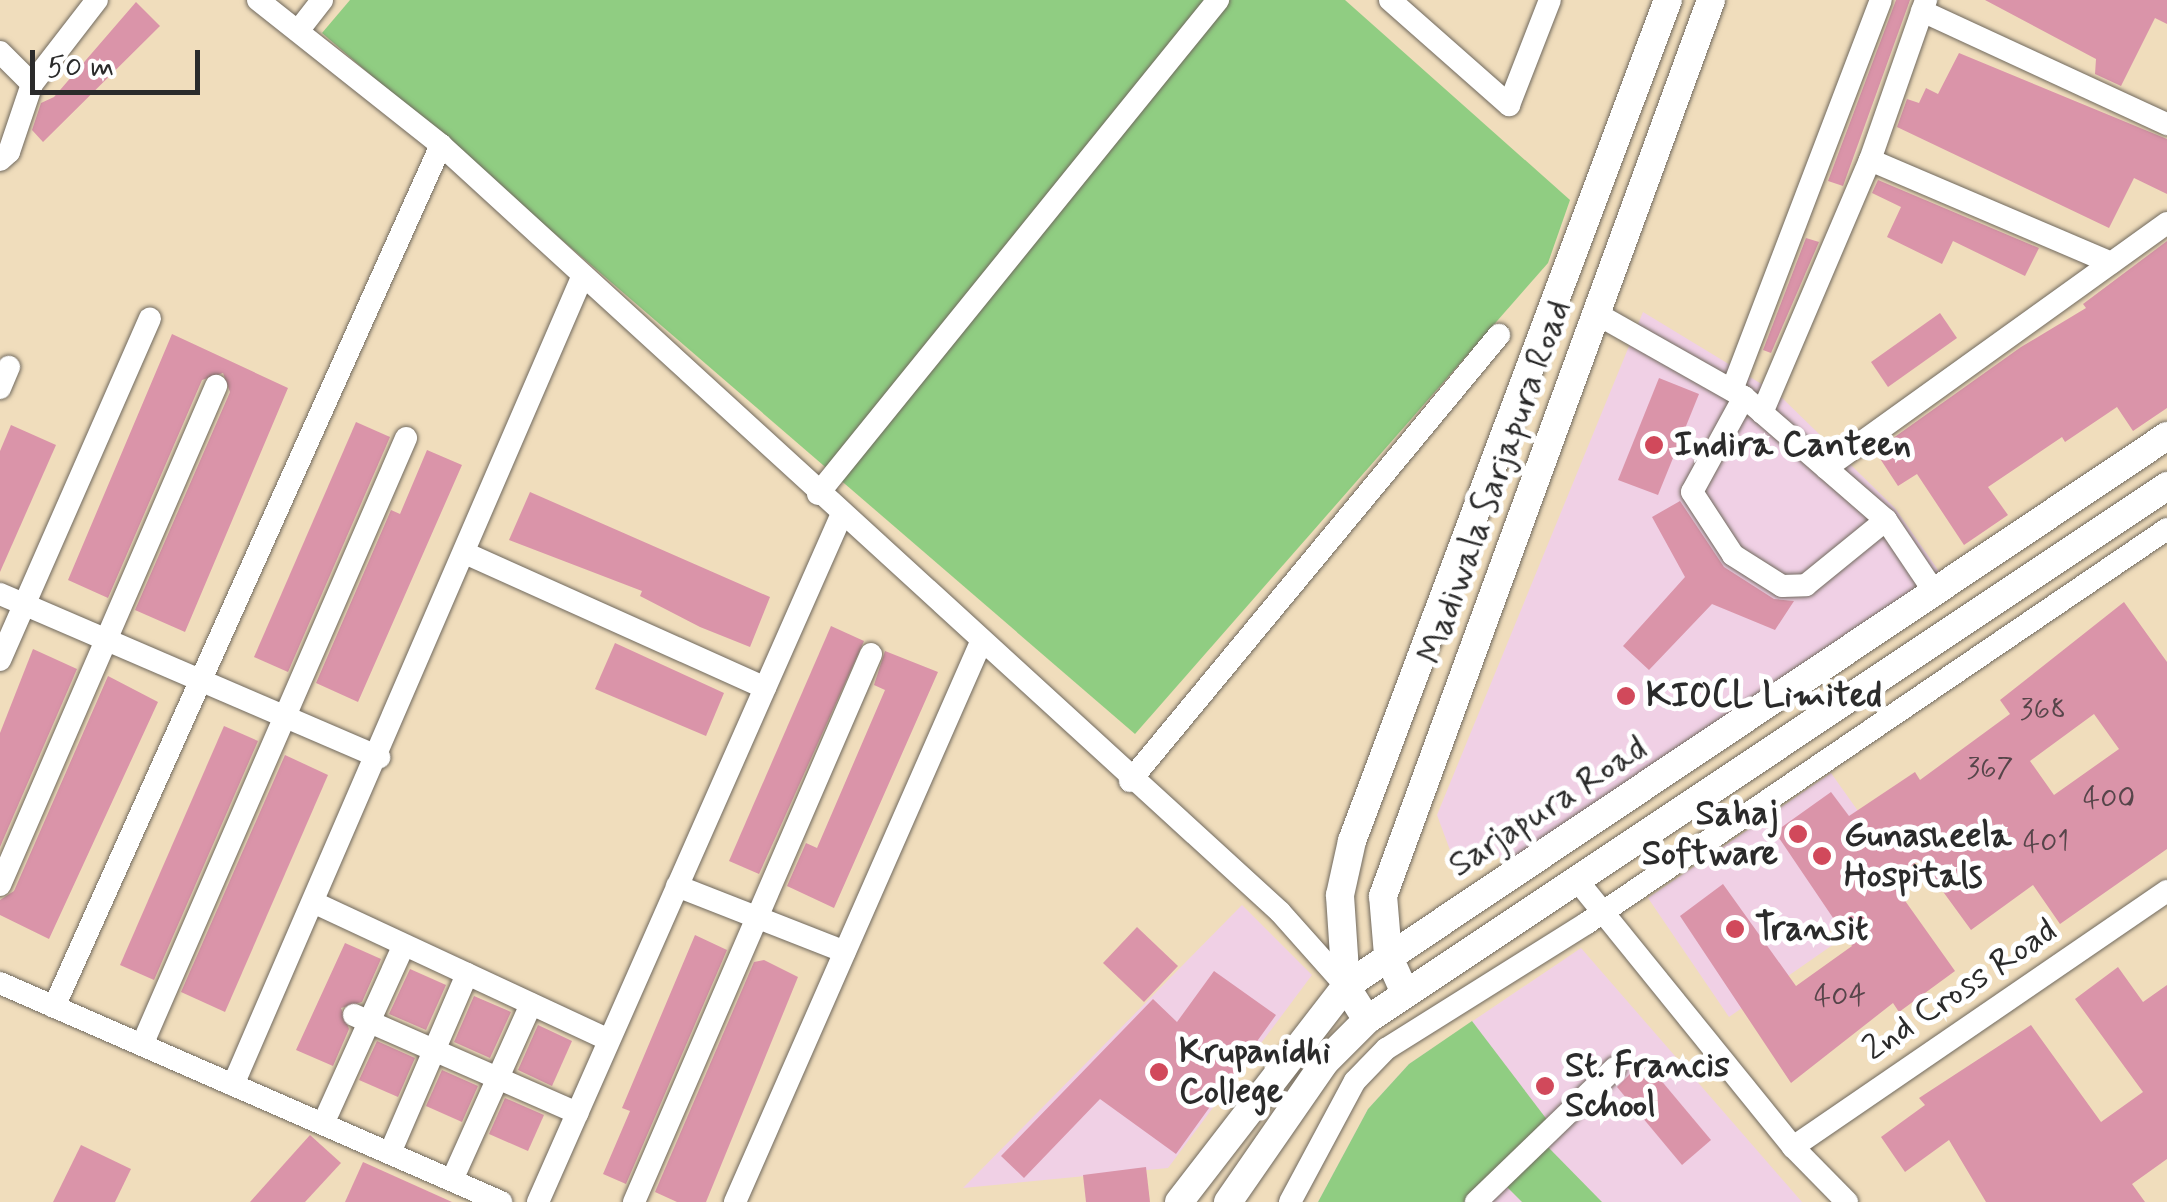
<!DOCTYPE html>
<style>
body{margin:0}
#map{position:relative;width:2167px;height:1202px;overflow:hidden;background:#f0ddbc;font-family:Mynerve,sans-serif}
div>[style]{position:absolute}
.built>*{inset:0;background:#f0d0e5}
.green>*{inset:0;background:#90cd82}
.building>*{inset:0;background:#da94a9}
.roads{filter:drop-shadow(0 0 2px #70695e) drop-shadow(0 0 2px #70695e)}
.minor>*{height:22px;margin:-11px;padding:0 11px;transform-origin:11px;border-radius:11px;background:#fff}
.major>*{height:28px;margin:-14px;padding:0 14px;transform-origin:14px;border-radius:14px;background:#fff}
.dots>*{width:28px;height:28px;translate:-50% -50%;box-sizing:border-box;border:5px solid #fff;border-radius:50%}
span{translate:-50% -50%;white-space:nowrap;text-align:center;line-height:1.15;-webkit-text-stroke:10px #fff;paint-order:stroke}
.number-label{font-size:30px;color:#57454a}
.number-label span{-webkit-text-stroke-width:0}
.poi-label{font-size:35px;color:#2b2b2b;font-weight:700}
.left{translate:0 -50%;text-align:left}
.right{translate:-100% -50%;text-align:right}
.street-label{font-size:35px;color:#2b2b2b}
.scale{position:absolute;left:30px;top:50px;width:170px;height:45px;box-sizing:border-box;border:5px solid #2b2b2b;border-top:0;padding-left:12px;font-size:30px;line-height:35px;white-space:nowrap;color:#2b2b2b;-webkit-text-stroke:8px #fff;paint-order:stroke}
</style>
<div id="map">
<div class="built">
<i style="clip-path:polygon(1643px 312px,1778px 394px,1895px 508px,1943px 577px,1530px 855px,1454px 861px,1437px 815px)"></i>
<i style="clip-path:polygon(1831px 773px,1905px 877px,1827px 933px,1834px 944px,1729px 1017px,1648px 898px)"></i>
<i style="clip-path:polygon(1242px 905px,1312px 975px,1168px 1168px,963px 1188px)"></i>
<i style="clip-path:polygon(1581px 948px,1802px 1202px,1318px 1202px,1368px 1109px,1409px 1064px)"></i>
</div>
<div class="green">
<i style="clip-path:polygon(350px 0,1345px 0,1570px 200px,1548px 263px,1135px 734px,322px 33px)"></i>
<i style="clip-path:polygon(1472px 1021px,1548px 1121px,1464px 1202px,1318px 1202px,1368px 1109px,1409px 1064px)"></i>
<i style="clip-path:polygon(1548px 1147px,1602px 1202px,1522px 1202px,1507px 1187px)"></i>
</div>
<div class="building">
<i style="clip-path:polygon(1896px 0,1910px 0,1843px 186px,1828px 181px)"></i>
<i style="clip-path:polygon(1985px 0,2167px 0,2167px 24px,2155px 18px,2121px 86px,2095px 74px,2096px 59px)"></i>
<i style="clip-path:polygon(136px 2px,160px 26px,43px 142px,32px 130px,41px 103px,54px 97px)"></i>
<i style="clip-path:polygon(1959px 53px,2167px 139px,2167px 194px,2134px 178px,2109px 228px,1897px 127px,1907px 99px,1919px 103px,1926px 88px,1938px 94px)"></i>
<i style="clip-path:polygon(1878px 180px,2039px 248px,2025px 276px,1953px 241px,1942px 264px,1887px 237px,1901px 207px,1872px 193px)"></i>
<i style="clip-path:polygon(1806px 238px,1819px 242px,1771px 353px,1763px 350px)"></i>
<i style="clip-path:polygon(2167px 241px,2167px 408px,2133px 431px,2117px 407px,2065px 442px,2062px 437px,1988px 487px,2008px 515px,1964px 545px,1917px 474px,1898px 486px,1875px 451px,2021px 347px,2086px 308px,2083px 304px)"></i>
<i style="clip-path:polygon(1940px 313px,1957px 338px,1888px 387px,1871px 362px)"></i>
<i style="clip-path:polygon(172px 334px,288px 388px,185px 632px,135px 610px,230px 392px,223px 373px,202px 380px,108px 598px,68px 580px)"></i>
<i style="clip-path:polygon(1659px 378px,1699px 394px,1658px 495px,1618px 480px)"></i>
<i style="clip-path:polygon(356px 422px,390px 437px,288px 672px,254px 657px)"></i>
<i style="clip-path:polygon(11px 425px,56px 445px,0 572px,0 451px)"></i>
<i style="clip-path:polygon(427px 450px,462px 465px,358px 702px,316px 683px,391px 510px,400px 514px)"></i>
<i style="clip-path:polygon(530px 492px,770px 597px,750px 647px,700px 627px,640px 596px,642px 591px,509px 540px)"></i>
<i style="clip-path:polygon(1680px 501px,1724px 567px,1774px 599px,1794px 601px,1775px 630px,1712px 604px,1649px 670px,1623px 646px,1685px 577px,1652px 517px)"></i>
<i style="clip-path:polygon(evenodd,2124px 602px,2167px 662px,2167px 849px,2060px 924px,2033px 885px,1971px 930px,1920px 860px,1891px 881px,1955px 971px,1899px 1012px,1893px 1003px,1791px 1083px,1680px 916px,1723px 884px,1796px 986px,1852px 946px,1775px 832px,1831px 792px,1849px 816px,1915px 772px,1920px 780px,2010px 714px,2000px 700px,2124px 602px,2094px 714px,2119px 749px,2054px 795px,2030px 761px,2094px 714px)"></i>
<i style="clip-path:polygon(831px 626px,864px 641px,759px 874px,729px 861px)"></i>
<i style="clip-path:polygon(615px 643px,724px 693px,706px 736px,595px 689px)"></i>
<i style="clip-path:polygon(33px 649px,77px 669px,0 847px,0 733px)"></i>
<i style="clip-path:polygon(885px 651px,938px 672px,834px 908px,787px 886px,806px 843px,817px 848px,885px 690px,874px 685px)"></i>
<i style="clip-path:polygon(108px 676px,158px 702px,49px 939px,0 915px,0 900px,14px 891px)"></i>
<i style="clip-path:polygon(224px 726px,258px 741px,154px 980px,120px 965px)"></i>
<i style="clip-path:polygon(285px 755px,328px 775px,225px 1012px,181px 992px)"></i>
<i style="clip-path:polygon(1137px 927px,1178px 966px,1144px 1002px,1103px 963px)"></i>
<i style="clip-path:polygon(695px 935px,727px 950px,626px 1184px,603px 1174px,630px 1111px,622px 1108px)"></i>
<i style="clip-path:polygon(345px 943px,381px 959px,362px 1002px,341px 1008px,349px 1029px,333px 1066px,296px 1050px)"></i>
<i style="clip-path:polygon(764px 960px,798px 977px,706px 1202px,677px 1202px,655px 1192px,754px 962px)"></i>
<i style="clip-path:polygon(2118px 967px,2143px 1002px,2167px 985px,2167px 1159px,2132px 1184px,2145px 1202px,1986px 1202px,1949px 1140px,1905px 1172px,1881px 1137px,1925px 1105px,1919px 1098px,2031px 1025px,2101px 1122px,2143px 1092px,2075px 999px)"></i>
<i style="clip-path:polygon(410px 969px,446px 985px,426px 1030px,389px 1014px)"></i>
<i style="clip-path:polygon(1214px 971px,1276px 1015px,1176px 1154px,1100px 1099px,1024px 1178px,1001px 1156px,1153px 999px,1177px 1022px)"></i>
<i style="clip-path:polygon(474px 996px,511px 1012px,490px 1058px,454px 1042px)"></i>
<i style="clip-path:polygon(538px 1025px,572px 1041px,552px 1086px,518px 1070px)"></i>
<i style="clip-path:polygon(377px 1041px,415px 1058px,398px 1097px,359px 1080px)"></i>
<i style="clip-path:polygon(1644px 1060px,1711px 1140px,1682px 1165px,1617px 1087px)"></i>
<i style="clip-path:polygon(442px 1070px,478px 1086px,462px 1122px,426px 1106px)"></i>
<i style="clip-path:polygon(505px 1098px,544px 1115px,528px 1151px,489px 1134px)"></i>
<i style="clip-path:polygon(310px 1135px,341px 1163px,305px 1202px,250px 1202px)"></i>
<i style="clip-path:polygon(81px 1145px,131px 1169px,115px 1202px,53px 1202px)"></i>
<i style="clip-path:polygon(363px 1162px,452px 1202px,345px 1202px)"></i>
<i style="clip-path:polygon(1146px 1167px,1150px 1202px,1086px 1202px,1083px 1175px)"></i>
</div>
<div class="roads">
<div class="minor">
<i style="left:258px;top:0;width:233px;rotate:38.4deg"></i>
<i style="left:441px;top:145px;width:1137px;rotate:42.43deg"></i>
<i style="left:1280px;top:912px;width:99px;rotate:48.3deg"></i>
<i style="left:1390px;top:0;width:159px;rotate:41.4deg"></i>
<i style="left:1509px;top:105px;width:113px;rotate:-68.7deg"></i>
<i style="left:1922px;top:11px;width:270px;rotate:24.8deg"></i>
<i style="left:298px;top:31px;width:39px;rotate:-52deg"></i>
<i style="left:0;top:52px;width:45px;rotate:45deg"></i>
<i style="left:32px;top:84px;width:106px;rotate:-52.3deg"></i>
<i style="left:0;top:160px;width:12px;rotate:-42deg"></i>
<i style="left:9px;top:152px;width:72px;rotate:-71.3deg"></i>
<i style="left:1870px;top:160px;width:262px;rotate:23.1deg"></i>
<i style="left:1597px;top:314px;width:169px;rotate:29.5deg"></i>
<i style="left:1744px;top:397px;width:188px;rotate:40.9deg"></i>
<i style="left:1886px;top:520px;width:88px;rotate:56.1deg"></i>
<i style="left:0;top:388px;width:23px;rotate:-67deg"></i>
<i style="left:1732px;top:390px;width:417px;rotate:-69.1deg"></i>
<i style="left:1744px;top:397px;width:108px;rotate:118.7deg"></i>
<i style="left:1692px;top:492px;width:75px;rotate:56.9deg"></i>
<i style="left:1733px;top:555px;width:58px;rotate:32.3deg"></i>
<i style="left:1782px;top:586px;width:24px;rotate:-2deg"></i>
<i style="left:1806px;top:585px;width:103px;rotate:-39.1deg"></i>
<i style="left:1762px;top:413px;width:275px;rotate:-66.9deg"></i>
<i style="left:1870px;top:160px;width:170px;rotate:-70.7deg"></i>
<i style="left:1826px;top:468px;width:420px;rotate:-35.7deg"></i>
<i style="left:818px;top:494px;width:636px;rotate:-51deg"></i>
<i style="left:465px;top:553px;width:329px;rotate:24.2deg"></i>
<i style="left:0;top:594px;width:413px;rotate:23.3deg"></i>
<i style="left:0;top:660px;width:373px;rotate:-66.3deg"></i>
<i style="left:1130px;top:781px;width:579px;rotate:-50.4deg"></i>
<i style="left:1576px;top:879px;width:345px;rotate:51deg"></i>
<i style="left:1793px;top:1147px;width:77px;rotate:45.5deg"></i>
<i style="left:0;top:885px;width:544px;rotate:-66.59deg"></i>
<i style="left:677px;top:886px;width:180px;rotate:21.4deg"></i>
<i style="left:315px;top:903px;width:324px;rotate:25deg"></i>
<i style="left:0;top:983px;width:547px;rotate:23.61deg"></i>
<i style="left:54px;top:1007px;width:945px;rotate:-65.82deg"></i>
<i style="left:354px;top:1015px;width:244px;rotate:23.7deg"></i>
<i style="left:142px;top:1045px;width:662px;rotate:-66.49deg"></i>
<i style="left:233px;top:1085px;width:882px;rotate:-66.63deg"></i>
<i style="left:323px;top:1124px;width:196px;rotate:-65.7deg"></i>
<i style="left:1793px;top:1147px;width:453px;rotate:-34.4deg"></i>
<i style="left:390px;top:1153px;width:195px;rotate:-66.7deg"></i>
<i style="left:452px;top:1180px;width:193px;rotate:-65.8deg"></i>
<i style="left:538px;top:1202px;width:750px;rotate:-66.17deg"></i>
<i style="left:634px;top:1202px;width:597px;rotate:-66.61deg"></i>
<i style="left:735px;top:1202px;width:612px;rotate:-66.28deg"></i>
<i style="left:1290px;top:1202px;width:137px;rotate:-61.8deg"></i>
<i style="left:1355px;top:1081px;width:45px;rotate:-45.9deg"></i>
<i style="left:1386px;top:1049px;width:237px;rotate:-32.1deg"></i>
<i style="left:1587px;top:923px;width:701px;rotate:-34.19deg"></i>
<i style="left:1476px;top:1202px;width:193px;rotate:-44deg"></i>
</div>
<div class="major">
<i style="left:1405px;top:993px;width:42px;rotate:-114.1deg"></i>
<i style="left:1388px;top:955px;width:59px;rotate:-94.8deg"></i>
<i style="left:1383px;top:896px;width:954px;rotate:-69.89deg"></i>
<i style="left:1367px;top:1020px;width:40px;rotate:-122deg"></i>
<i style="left:1346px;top:986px;width:91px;rotate:-93.8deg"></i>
<i style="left:1340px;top:895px;width:55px;rotate:-77.5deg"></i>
<i style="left:1352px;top:841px;width:898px;rotate:-69.41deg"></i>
<i style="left:1179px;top:1202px;width:273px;rotate:-52.3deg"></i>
<i style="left:1346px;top:986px;width:988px;rotate:-33.82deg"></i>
<i style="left:1228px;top:1202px;width:170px;rotate:-55.3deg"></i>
<i style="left:1325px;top:1062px;width:59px;rotate:-45deg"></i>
<i style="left:1367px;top:1020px;width:962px;rotate:-33.72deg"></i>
</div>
</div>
<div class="dots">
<i style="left:1654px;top:445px;background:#d1495b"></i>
<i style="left:1626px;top:696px;background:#d1495b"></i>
<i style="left:1798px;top:834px;background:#d1495b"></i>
<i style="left:1822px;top:856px;background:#d1495b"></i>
<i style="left:1735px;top:929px;background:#d1495b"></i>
<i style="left:1159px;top:1072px;background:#d1495b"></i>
<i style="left:1545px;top:1086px;background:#d1495b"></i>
</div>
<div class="number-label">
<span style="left:2043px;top:710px">368</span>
<span style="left:1990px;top:769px">367</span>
<span style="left:2109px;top:799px">400</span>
<span style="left:2046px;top:843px">401</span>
<span style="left:1840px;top:997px">404</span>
</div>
<div class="poi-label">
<span class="left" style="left:1674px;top:445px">Indira Canteen</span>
<span class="left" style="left:1646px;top:696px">KIOCL Limited</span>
<span class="right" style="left:1778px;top:834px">Sahaj<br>Software</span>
<span class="left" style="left:1844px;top:856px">Gunasheela<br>Hospitals</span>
<span class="left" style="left:1755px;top:929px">Transit</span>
<span class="left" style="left:1179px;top:1072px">Krupanidhi<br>College</span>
<span class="left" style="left:1565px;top:1086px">St. Francis<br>School</span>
</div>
<div class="street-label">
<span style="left:1495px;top:482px;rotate:-70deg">Madiwala Sarjapura Road</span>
<span style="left:1548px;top:807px;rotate:-33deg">Sarjapura Road</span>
<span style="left:1960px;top:990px;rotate:-34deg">2nd Cross Road</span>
</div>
<div class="scale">50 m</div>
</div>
